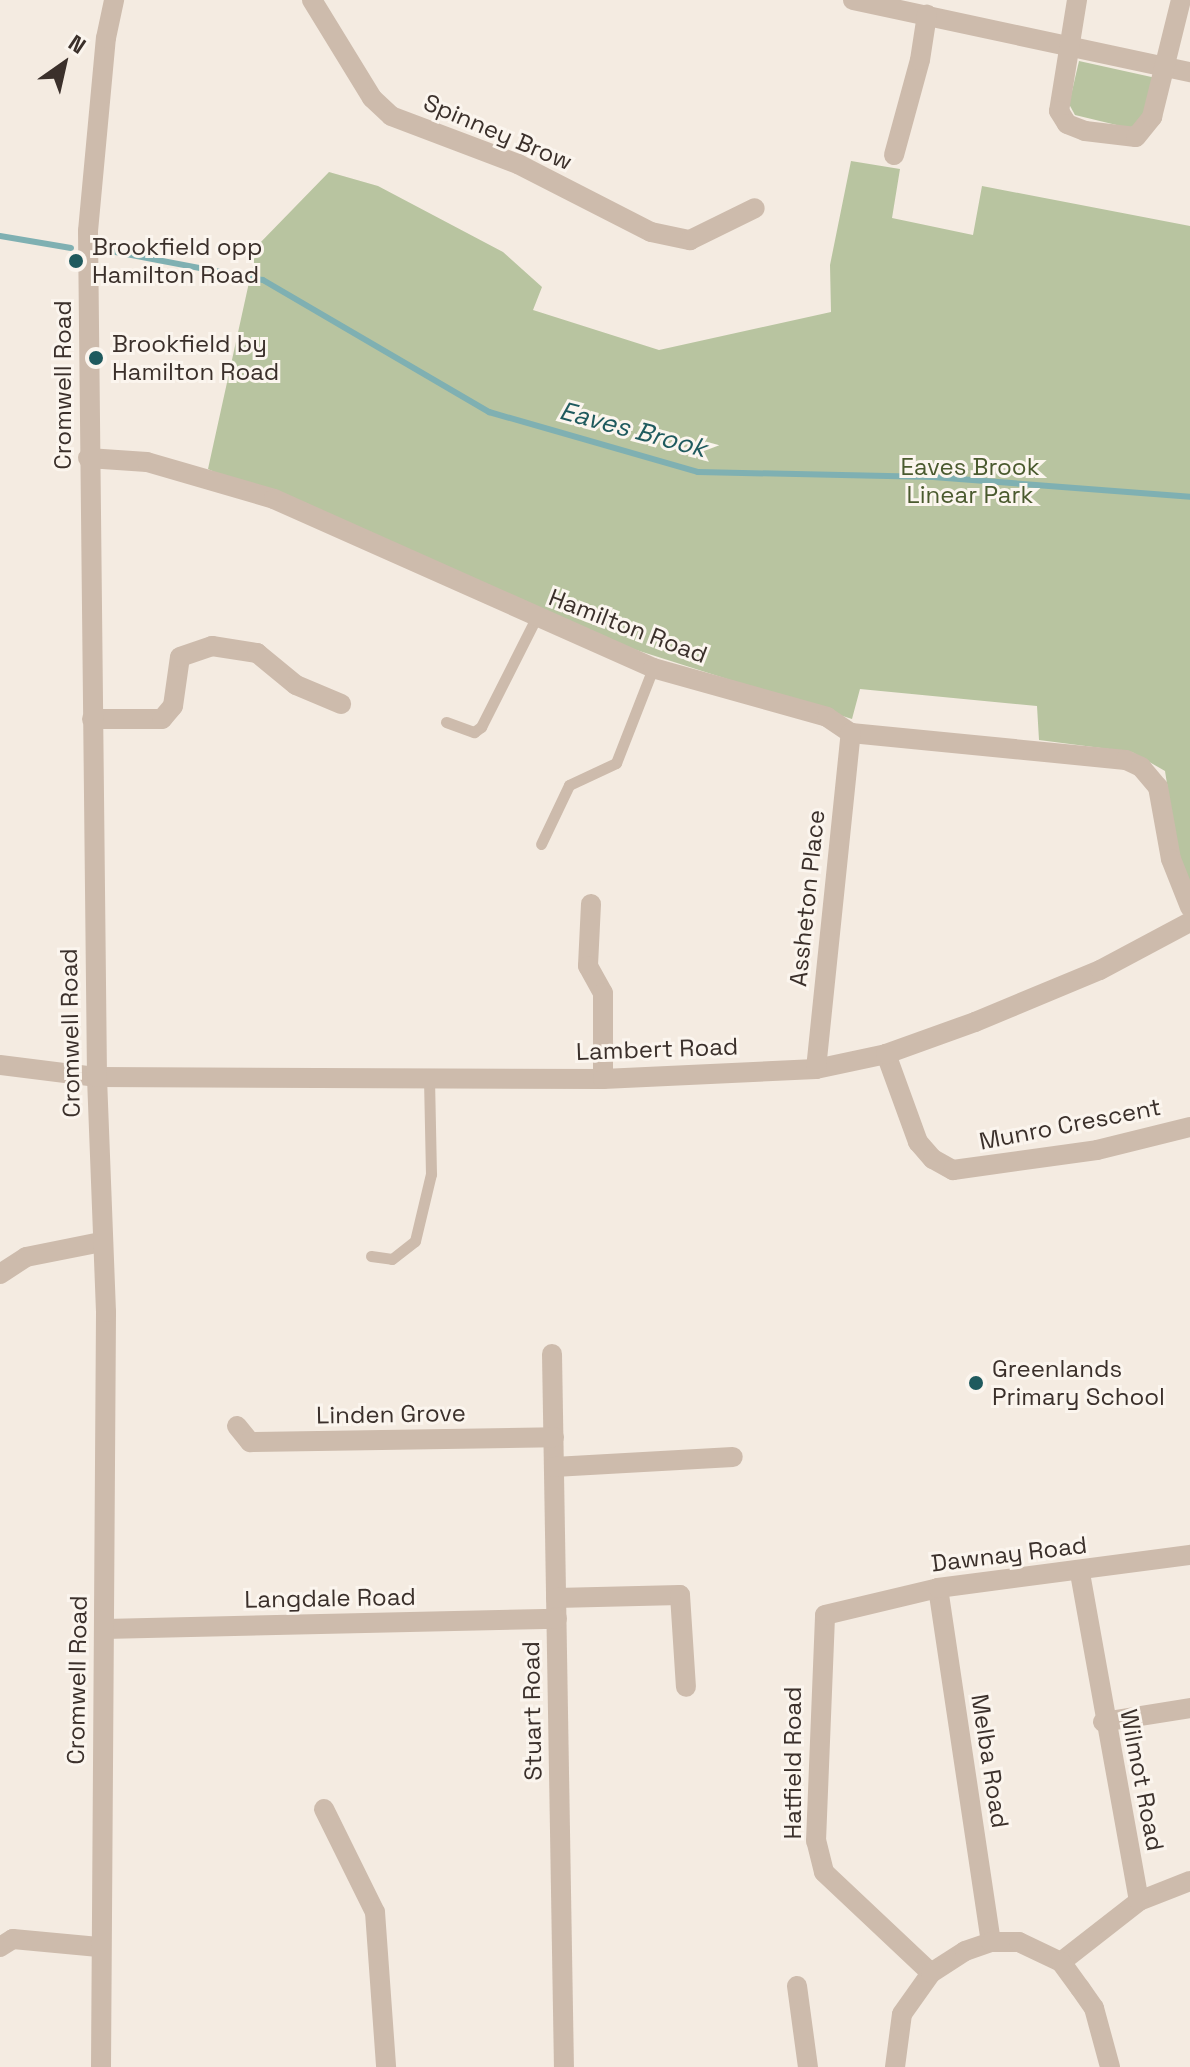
<!DOCTYPE html>
<style>
body{margin:0}
#map{position:relative;width:1190px;height:2067px;overflow:hidden;background:#f4ebe1;font-family:"Space Grotesk",sans-serif}
div>[style]{position:absolute}
.green>*{inset:0;background:#b8c4a0}
.stream>*{height:6px;margin:-3px;padding:0 3px;transform-origin:3px;border-radius:3px;background:#7fb0b2}
.service>*{height:11px;margin:-5.5px;padding:0 5.5px;transform-origin:5.5px;border-radius:5.5px;background:#cdbbac}
.minor>*{height:20px;margin:-10px;padding:0 10px;transform-origin:10px;border-radius:10px;background:#cdbbac}
.tertiary>*{height:20px;margin:-10px;padding:0 10px;transform-origin:10px;border-radius:10px;background:#cdbbac}
.dots>*{width:22px;height:22px;translate:-50% -50%;box-sizing:border-box;border:4px solid #fbf5ee;border-radius:50%}
span{translate:-50% -50%;white-space:nowrap;text-align:center;line-height:1.15;-webkit-text-stroke:6px #fbf5ee;paint-order:stroke}
.street-label{font-size:24px;color:#3b302b}
.poi-label{font-size:24px;color:#3b302b}
.left{translate:0 -50%;text-align:left}
.park-label{font-size:24px;color:#4a5a2e}
.water-label{font-size:26px;color:#1f5a5e;font-style:italic}
.north{position:absolute;left:24px;top:24px;width:80px;height:80px;-webkit-text-stroke:6px #fbf5ee;paint-order:stroke;rotate:34deg;font-size:22px;font-weight:700;line-height:32px;text-align:center;color:#3b302b}
.north::after{content:'';display:block;margin:auto;width:28px;height:36px;background:#3b302b;clip-path:polygon(50% 0,100% 100%,50% 72%,0 100%)}
</style>
<div id="map">
<div class="green">
<i style="clip-path:polygon(1079px 61px,1156px 78px,1144px 121px,1129px 128px,1075px 115px,1069px 104px)"></i>
<i style="clip-path:polygon(851px 161px,900px 169px,892px 218px,973px 235px,982px 186px,1190px 226px,1190px 890px,1182px 881px,1165px 771px,1132px 752px,1039px 740px,1037px 706px,860px 689px,852px 719px,536px 618px,208px 469px,257px 246px,329px 172px,378px 186px,503px 252px,542px 287px,533px 310px,659px 350px,831px 312px,830px 265px)"></i>
</div>
<div class="stream">
<i style="left:0;top:236px;width:72px;rotate:9.6deg"></i>
<i style="left:105px;top:250px;width:161px;rotate:10.8deg"></i>
<i style="left:263px;top:280px;width:262px;rotate:30.3deg"></i>
<i style="left:489px;top:412px;width:217px;rotate:16deg"></i>
<i style="left:698px;top:472px;width:235px;rotate:1.2deg"></i>
<i style="left:933px;top:477px;width:258px;rotate:4.4deg"></i>
</div>
<div class="service">
<i style="left:446px;top:722px;width:30px;rotate:20deg"></i>
<i style="left:474px;top:732px;width:9px;rotate:-36deg"></i>
<i style="left:481px;top:727px;width:122px;rotate:-63.2deg"></i>
<i style="left:541px;top:844px;width:65px;rotate:-64.6deg"></i>
<i style="left:569px;top:785px;width:52px;rotate:-25.1deg"></i>
<i style="left:616px;top:763px;width:102px;rotate:-68.7deg"></i>
<i style="left:371px;top:1256px;width:21px;rotate:8deg"></i>
<i style="left:392px;top:1259px;width:29px;rotate:-38deg"></i>
<i style="left:415px;top:1241px;width:69px;rotate:-76.6deg"></i>
<i style="left:431px;top:1174px;width:96px;rotate:-91.2deg"></i>
</div>
<div class="minor">
<i style="left:312px;top:0;width:115px;rotate:58.5deg"></i>
<i style="left:372px;top:98px;width:26px;rotate:43deg"></i>
<i style="left:391px;top:116px;width:136px;rotate:20.7deg"></i>
<i style="left:518px;top:164px;width:149px;rotate:27.1deg"></i>
<i style="left:651px;top:232px;width:40px;rotate:12deg"></i>
<i style="left:690px;top:240px;width:72px;rotate:-26.2deg"></i>
<i style="left:853px;top:0;width:345px;rotate:12.1deg"></i>
<i style="left:1077px;top:0;width:112px;rotate:99.2deg"></i>
<i style="left:1059px;top:111px;width:15px;rotate:58deg"></i>
<i style="left:1067px;top:124px;width:19px;rotate:21deg"></i>
<i style="left:1085px;top:131px;width:51px;rotate:6.7deg"></i>
<i style="left:1136px;top:137px;width:26px;rotate:-51deg"></i>
<i style="left:1152px;top:117px;width:121px;rotate:-76.1deg"></i>
<i style="left:894px;top:155px;width:98px;rotate:-74.7deg"></i>
<i style="left:920px;top:60px;width:46px;rotate:-81.2deg"></i>
<i style="left:88px;top:458px;width:59px;rotate:3.9deg"></i>
<i style="left:147px;top:462px;width:132px;rotate:16.2deg"></i>
<i style="left:274px;top:499px;width:415px;rotate:24deg"></i>
<i style="left:653px;top:668px;width:181px;rotate:15.7deg"></i>
<i style="left:827px;top:717px;width:29px;rotate:34deg"></i>
<i style="left:851px;top:733px;width:276px;rotate:5.6deg"></i>
<i style="left:1126px;top:760px;width:17px;rotate:25deg"></i>
<i style="left:1141px;top:767px;width:26px;rotate:50deg"></i>
<i style="left:1158px;top:787px;width:73px;rotate:79.8deg"></i>
<i style="left:1171px;top:859px;width:52px;rotate:68.4deg"></i>
<i style="left:92px;top:719px;width:70px"></i>
<i style="left:162px;top:719px;width:17px;rotate:-50deg"></i>
<i style="left:173px;top:706px;width:49px;rotate:-81.9deg"></i>
<i style="left:180px;top:657px;width:34px;rotate:-19deg"></i>
<i style="left:212px;top:646px;width:46px;rotate:8.8deg"></i>
<i style="left:257px;top:653px;width:50px;rotate:39.4deg"></i>
<i style="left:296px;top:685px;width:49px;rotate:22.9deg"></i>
<i style="left:591px;top:904px;width:62px;rotate:92.8deg"></i>
<i style="left:588px;top:966px;width:31px;rotate:61deg"></i>
<i style="left:603px;top:993px;width:86px;rotate:90deg"></i>
<i style="left:886px;top:1054px;width:94px;rotate:70deg"></i>
<i style="left:918px;top:1142px;width:23px;rotate:49deg"></i>
<i style="left:933px;top:1159px;width:23px;rotate:29deg"></i>
<i style="left:953px;top:1170px;width:145px;rotate:-7.9deg"></i>
<i style="left:1097px;top:1150px;width:96px;rotate:-13.9deg"></i>
<i style="left:0;top:1065px;width:98px;rotate:7.1deg"></i>
<i style="left:97px;top:1077px;width:506px;rotate:0.23deg"></i>
<i style="left:603px;top:1079px;width:213px;rotate:-2.7deg"></i>
<i style="left:816px;top:1069px;width:72px;rotate:-12.1deg"></i>
<i style="left:886px;top:1054px;width:95px;rotate:-19.8deg"></i>
<i style="left:975px;top:1022px;width:135px;rotate:-22.6deg"></i>
<i style="left:1100px;top:970px;width:102px;rotate:-28.1deg"></i>
<i style="left:816px;top:1069px;width:338px;rotate:-84.1deg"></i>
<i style="left:0;top:1274px;width:31px;rotate:-33deg"></i>
<i style="left:26px;top:1257px;width:76px;rotate:-11.3deg"></i>
<i style="left:552px;top:1354px;width:713px;rotate:89.04deg"></i>
<i style="left:237px;top:1426px;width:21px;rotate:51deg"></i>
<i style="left:250px;top:1442px;width:304px;rotate:-0.9deg"></i>
<i style="left:554px;top:1467px;width:179px;rotate:-3.2deg"></i>
<i style="left:938px;top:1588px;width:358px;rotate:81.5deg"></i>
<i style="left:556px;top:1598px;width:124px;rotate:-1.4deg"></i>
<i style="left:680px;top:1595px;width:92px;rotate:86.3deg"></i>
<i style="left:104px;top:1629px;width:453px;rotate:-1.3deg"></i>
<i style="left:1103px;top:1722px;width:88px;rotate:-9.1deg"></i>
<i style="left:324px;top:1809px;width:115px;rotate:63.7deg"></i>
<i style="left:375px;top:1912px;width:155px;rotate:85.9deg"></i>
<i style="left:1139px;top:1901px;width:55px;rotate:-21.4deg"></i>
<i style="left:0;top:1947px;width:15px;rotate:-32deg"></i>
<i style="left:13px;top:1939px;width:86px;rotate:5.3deg"></i>
<i style="left:1061px;top:1962px;width:99px;rotate:-38deg"></i>
<i style="left:1139px;top:1901px;width:334px;rotate:-100.2deg"></i>
<i style="left:931px;top:1973px;width:147px;rotate:-136.7deg"></i>
<i style="left:824px;top:1872px;width:32px;rotate:-104deg"></i>
<i style="left:816px;top:1841px;width:226px;rotate:-87.7deg"></i>
<i style="left:825px;top:1615px;width:116px;rotate:-13.4deg"></i>
<i style="left:938px;top:1588px;width:254px;rotate:-7.5deg"></i>
<i style="left:797px;top:1986px;width:82px;rotate:82.3deg"></i>
<i style="left:895px;top:2067px;width:53px;rotate:-82.5deg"></i>
<i style="left:902px;top:2014px;width:50px;rotate:-54.7deg"></i>
<i style="left:931px;top:1973px;width:40px;rotate:-32.9deg"></i>
<i style="left:965px;top:1951px;width:28px;rotate:-19deg"></i>
<i style="left:991px;top:1942px;width:28px"></i>
<i style="left:1019px;top:1942px;width:47px;rotate:25.5deg"></i>
<i style="left:1061px;top:1962px;width:32px;rotate:54deg"></i>
<i style="left:1080px;top:1988px;width:24px;rotate:55deg"></i>
<i style="left:1094px;top:2008px;width:61px;rotate:74.8deg"></i>
</div>
<div class="tertiary">
<i style="left:101px;top:2067px;width:755px;rotate:-89.62deg"></i>
<i style="left:106px;top:1312px;width:235px;rotate:-92.2deg"></i>
<i style="left:97px;top:1077px;width:846px;rotate:-90.61deg"></i>
<i style="left:88px;top:231px;width:194px;rotate:-84.7deg"></i>
<i style="left:106px;top:38px;width:39px;rotate:-78deg"></i>
</div>
<div class="dots">
<i style="left:76px;top:261px;background:#1f5a5e"></i>
<i style="left:96px;top:358px;background:#1f5a5e"></i>
<i style="left:976px;top:1383px;background:#1f5a5e"></i>
</div>
<div class="street-label">
<span style="left:498px;top:132px;rotate:23deg">Spinney Brow</span>
<span style="left:63px;top:385px;rotate:-90deg">Cromwell Road</span>
<span style="left:628px;top:626px;rotate:21deg">Hamilton Road</span>
<span style="left:807px;top:898px;rotate:-84deg">Assheton Place</span>
<span style="left:70px;top:1033px;rotate:-91deg">Cromwell Road</span>
<span style="left:657px;top:1049px;rotate:-2deg">Lambert Road</span>
<span style="left:1070px;top:1124px;rotate:-11deg">Munro Crescent</span>
<span style="left:391px;top:1414px;rotate:-1deg">Linden Grove</span>
<span style="left:1009px;top:1554px;rotate:-7deg">Dawnay Road</span>
<span style="left:330px;top:1598px;rotate:-1deg">Langdale Road</span>
<span style="left:77px;top:1680px;rotate:-89deg">Cromwell Road</span>
<span style="left:532px;top:1711px;rotate:-91deg">Stuart Road</span>
<span style="left:990px;top:1761px;rotate:81deg">Melba Road</span>
<span style="left:793px;top:1763px;rotate:-90deg">Hatfield Road</span>
<span style="left:1142px;top:1780px;rotate:79deg">Wilmot Road</span>
</div>
<div class="poi-label">
<span class="left" style="left:92px;top:261px">Brookfield opp<br>Hamilton Road</span>
<span class="left" style="left:112px;top:358px">Brookfield by<br>Hamilton Road</span>
<span class="left" style="left:992px;top:1383px">Greenlands<br>Primary School</span>
</div>
<div class="park-label">
<span style="left:970px;top:481px">Eaves Brook<br>Linear Park</span>
</div>
<div class="water-label">
<span style="left:633px;top:430px;rotate:15deg">Eaves Brook</span>
</div>
<div class="north">N</div>
</div>
